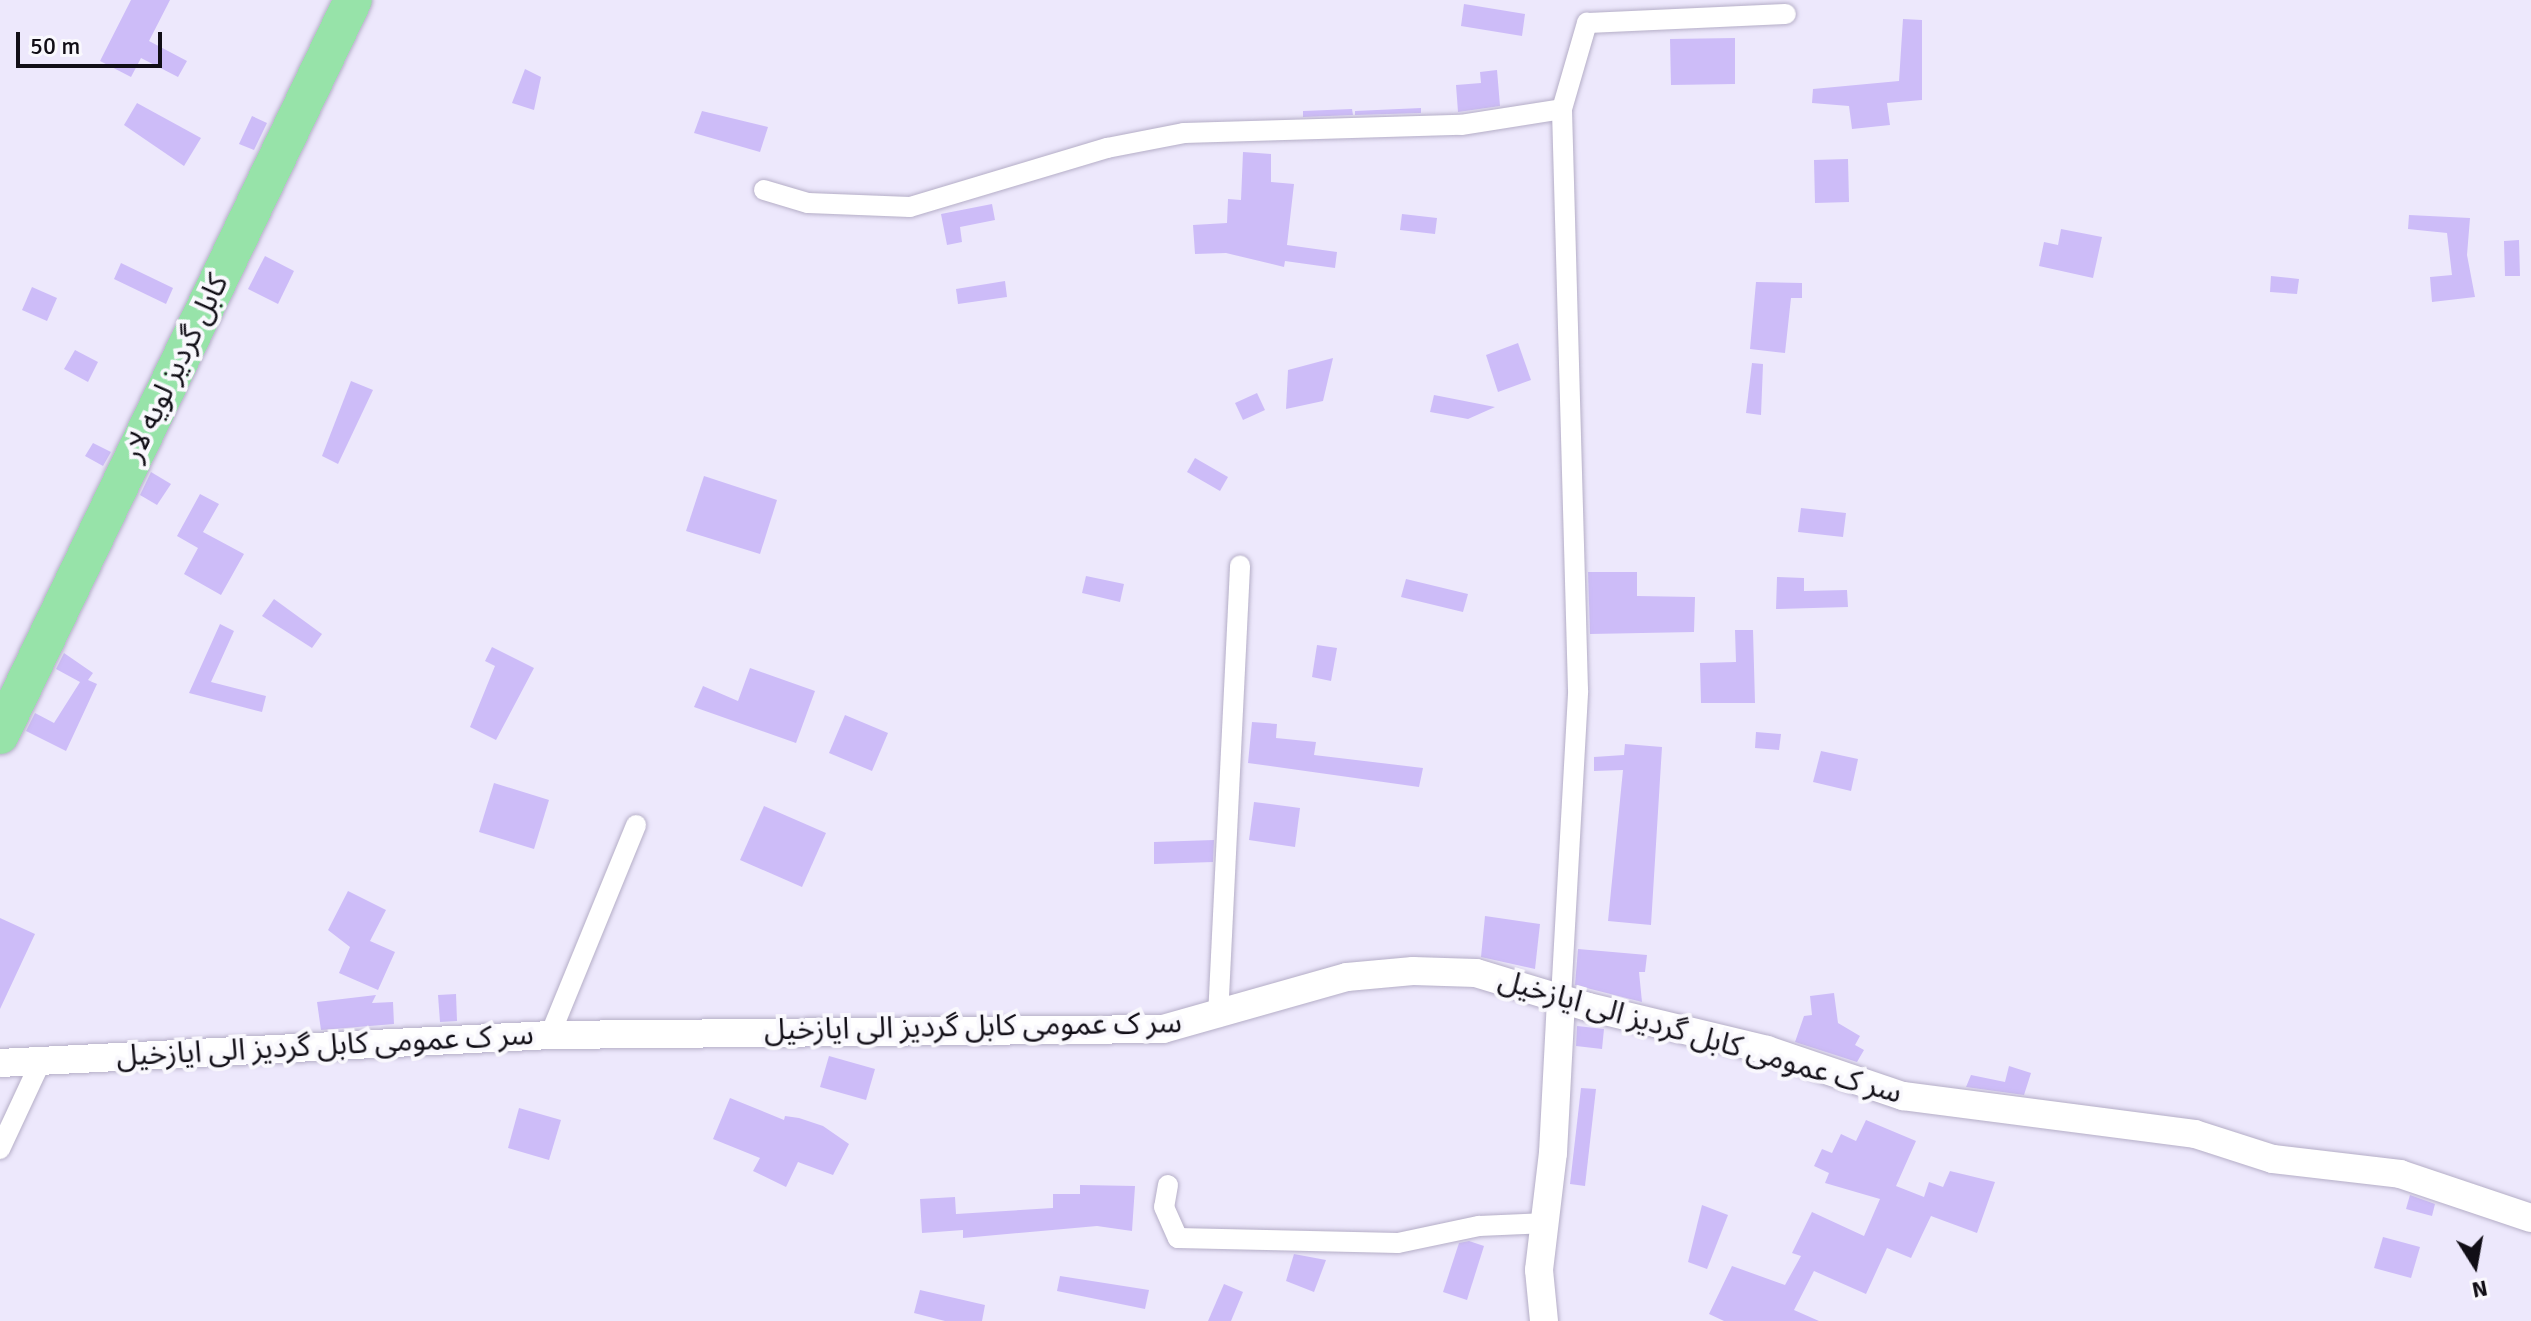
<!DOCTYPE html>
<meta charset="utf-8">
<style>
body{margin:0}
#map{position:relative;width:2531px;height:1321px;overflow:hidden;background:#ede8fc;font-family:Signika,"Noto Sans Arabic",sans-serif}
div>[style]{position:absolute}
.building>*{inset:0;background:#cdbcf8}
.roads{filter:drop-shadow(0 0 2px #b5aec7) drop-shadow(0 0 2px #b5aec7)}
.street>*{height:20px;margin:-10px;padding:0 10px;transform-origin:10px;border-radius:10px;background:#fff}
.secondary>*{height:28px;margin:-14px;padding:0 14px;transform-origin:14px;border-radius:14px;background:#fff}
.highway>*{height:38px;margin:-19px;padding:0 19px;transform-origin:19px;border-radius:19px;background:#97e3a9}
span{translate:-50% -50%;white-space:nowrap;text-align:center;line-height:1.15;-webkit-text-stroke:8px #f9f8fd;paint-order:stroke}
.street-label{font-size:30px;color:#110e16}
.north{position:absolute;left:2435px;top:1225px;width:80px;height:80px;-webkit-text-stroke:6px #f9f8fd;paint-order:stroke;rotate:169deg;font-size:22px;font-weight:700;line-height:32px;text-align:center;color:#110e16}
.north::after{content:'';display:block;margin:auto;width:28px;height:36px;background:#110e16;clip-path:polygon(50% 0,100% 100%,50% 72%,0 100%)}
.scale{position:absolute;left:16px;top:32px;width:146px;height:36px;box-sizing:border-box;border:4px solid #110e16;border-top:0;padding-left:10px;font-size:24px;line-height:28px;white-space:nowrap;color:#110e16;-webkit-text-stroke:6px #f9f8fd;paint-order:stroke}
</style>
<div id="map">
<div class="building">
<i style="clip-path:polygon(131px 0,170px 0,149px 41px,187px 61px,178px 77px,141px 58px,131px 77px,100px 61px)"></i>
<i style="clip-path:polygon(1464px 4px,1525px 14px,1522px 36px,1461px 26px)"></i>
<i style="clip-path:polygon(1903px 19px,1922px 20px,1922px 100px,1887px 103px,1890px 125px,1852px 129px,1849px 106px,1812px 103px,1813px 89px,1899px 81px)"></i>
<i style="clip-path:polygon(1735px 38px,1735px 84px,1671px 85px,1670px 39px)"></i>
<i style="clip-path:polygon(525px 69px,541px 77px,534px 110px,512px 103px)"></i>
<i style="clip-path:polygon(1497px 70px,1500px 106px,1458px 112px,1456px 85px,1481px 83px,1480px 72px)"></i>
<i style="clip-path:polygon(137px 103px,201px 138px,184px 166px,124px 125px)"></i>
<i style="clip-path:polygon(1421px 108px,1421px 113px,1355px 115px,1355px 111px)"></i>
<i style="clip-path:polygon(1352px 109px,1353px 115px,1303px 117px,1303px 111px)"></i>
<i style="clip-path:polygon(702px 111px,768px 127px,760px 152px,694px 133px)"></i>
<i style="clip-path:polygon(252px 116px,267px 123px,254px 150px,239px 144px)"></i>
<i style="clip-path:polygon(1243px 152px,1271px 154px,1271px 182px,1294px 184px,1287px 245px,1337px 252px,1335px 268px,1285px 261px,1284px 267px,1226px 253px,1195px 254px,1193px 225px,1227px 223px,1228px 199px,1241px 200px)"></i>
<i style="clip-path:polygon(1848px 159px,1849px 202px,1815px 203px,1814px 160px)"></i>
<i style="clip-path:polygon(992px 204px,995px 220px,960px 227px,962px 242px,947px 245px,941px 214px)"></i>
<i style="clip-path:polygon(1402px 214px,1437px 218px,1435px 234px,1400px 230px)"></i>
<i style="clip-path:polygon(2409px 215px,2470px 218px,2467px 255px,2475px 297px,2432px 302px,2430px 277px,2452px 275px,2447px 233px,2408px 229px)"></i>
<i style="clip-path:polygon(2061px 229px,2102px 237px,2093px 278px,2039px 266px,2044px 242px,2058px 245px)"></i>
<i style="clip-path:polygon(2519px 240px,2520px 276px,2505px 276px,2504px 241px)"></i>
<i style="clip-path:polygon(265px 256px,294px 271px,278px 304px,248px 289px)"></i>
<i style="clip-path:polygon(121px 263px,173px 288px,166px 304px,114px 279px)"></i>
<i style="clip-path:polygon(2271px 276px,2299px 279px,2297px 294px,2270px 292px)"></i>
<i style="clip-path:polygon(1005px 281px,1007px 297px,958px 304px,956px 289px)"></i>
<i style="clip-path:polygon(1756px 282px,1802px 283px,1802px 298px,1791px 298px,1785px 353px,1750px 349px)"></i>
<i style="clip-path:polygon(32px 287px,57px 298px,47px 321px,22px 310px)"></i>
<i style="clip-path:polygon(1518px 343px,1531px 380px,1498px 392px,1486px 355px)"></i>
<i style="clip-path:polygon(75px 350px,98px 362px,88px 382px,64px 369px)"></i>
<i style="clip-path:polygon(1333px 358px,1323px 401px,1286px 409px,1288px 370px)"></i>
<i style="clip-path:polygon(1752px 363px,1763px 364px,1761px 415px,1746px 413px)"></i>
<i style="clip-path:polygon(351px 381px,373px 390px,338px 464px,322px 456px)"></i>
<i style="clip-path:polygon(1257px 393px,1265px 410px,1243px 420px,1235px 403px)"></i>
<i style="clip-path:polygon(1434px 395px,1495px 407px,1468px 419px,1430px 412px)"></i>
<i style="clip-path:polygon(93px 443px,111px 452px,103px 466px,85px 456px)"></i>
<i style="clip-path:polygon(1195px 458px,1228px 477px,1220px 491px,1187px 472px)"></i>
<i style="clip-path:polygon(151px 472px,171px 484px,157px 505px,140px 495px)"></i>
<i style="clip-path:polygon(704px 476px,777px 500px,760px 554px,686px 531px)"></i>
<i style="clip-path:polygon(200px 494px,219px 504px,203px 532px,244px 554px,221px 595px,184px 574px,198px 548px,177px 536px)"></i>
<i style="clip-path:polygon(1801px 508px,1846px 513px,1843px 537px,1798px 532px)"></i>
<i style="clip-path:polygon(1588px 572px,1637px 572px,1637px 596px,1695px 597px,1694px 632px,1590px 634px)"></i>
<i style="clip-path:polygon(1086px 576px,1124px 584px,1120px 602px,1082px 593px)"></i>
<i style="clip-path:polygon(1777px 577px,1804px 578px,1804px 591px,1847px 590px,1848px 607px,1776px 609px)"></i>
<i style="clip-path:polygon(1406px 579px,1468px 594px,1463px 612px,1401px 597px)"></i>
<i style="clip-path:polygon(274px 599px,322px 634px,312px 648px,262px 616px)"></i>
<i style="clip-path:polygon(220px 624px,234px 631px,211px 682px,266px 696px,262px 712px,189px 693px)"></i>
<i style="clip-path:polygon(1735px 630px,1753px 630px,1755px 703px,1701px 703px,1700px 663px,1736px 662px)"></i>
<i style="clip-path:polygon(1317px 645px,1337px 648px,1331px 681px,1312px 677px)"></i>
<i style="clip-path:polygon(492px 647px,534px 668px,496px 740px,470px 727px,495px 666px,485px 661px)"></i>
<i style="clip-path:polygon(64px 653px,93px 673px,88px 680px,97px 684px,66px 751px,26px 731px,35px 713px,54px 723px,80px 682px,56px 669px)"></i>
<i style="clip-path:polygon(750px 668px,815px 691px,796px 743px,694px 707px,703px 686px,738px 701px)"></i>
<i style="clip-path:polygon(845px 715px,888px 733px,872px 771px,829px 753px)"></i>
<i style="clip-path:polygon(1252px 722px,1277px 724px,1276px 738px,1316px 742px,1314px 755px,1423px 768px,1419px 787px,1248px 763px)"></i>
<i style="clip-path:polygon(1756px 732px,1781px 734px,1779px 750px,1755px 748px)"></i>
<i style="clip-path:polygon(1625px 744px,1662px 747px,1651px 925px,1608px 921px,1623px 770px,1594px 771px,1594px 757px,1624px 755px)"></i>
<i style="clip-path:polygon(1821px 751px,1858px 759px,1851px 791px,1813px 782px)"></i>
<i style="clip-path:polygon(494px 783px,549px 800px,534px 849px,479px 832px)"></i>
<i style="clip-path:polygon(1254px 802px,1300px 808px,1295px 847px,1249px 840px)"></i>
<i style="clip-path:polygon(764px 806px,826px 833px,802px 887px,740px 860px)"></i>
<i style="clip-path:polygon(1214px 840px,1213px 862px,1154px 864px,1154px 842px)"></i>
<i style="clip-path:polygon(348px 891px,386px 910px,370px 941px,395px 952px,378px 990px,339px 973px,350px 947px,328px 930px)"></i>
<i style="clip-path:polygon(1485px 916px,1540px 924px,1535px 969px,1481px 957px)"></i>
<i style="clip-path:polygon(0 918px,35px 934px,0 1009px)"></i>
<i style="clip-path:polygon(1578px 949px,1647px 955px,1645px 972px,1639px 972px,1642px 1002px,1575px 985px)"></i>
<i style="clip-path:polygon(1834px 993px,1838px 1023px,1860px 1036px,1855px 1045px,1864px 1050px,1857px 1062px,1795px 1042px,1804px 1016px,1812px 1015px,1810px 996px)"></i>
<i style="clip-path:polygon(456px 994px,457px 1021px,440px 1022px,438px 995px)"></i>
<i style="clip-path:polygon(376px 995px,372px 1003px,393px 1002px,394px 1024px,321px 1030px,317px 1002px)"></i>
<i style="clip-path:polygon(1577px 1026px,1604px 1029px,1602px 1049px,1576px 1046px)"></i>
<i style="clip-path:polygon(829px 1056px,875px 1069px,866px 1100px,820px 1087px)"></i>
<i style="clip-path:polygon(2009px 1066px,2031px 1073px,2024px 1095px,1966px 1087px,1971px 1075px,2005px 1082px)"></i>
<i style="clip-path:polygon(1581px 1088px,1596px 1089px,1585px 1186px,1570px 1184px)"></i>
<i style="clip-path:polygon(730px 1098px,784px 1120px,785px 1116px,799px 1118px,823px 1126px,849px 1144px,833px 1175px,798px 1162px,786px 1187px,753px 1171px,760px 1158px,713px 1139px)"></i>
<i style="clip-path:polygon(519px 1108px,561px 1120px,549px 1160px,508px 1148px)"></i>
<i style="clip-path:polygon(1866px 1120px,1916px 1141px,1896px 1186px,1924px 1197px,1929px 1182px,1943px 1187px,1950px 1171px,1995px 1182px,1977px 1233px,1931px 1216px,1911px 1258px,1887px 1248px,1866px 1294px,1814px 1271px,1794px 1310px,1819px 1321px,1724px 1321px,1709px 1314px,1732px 1266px,1785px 1285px,1801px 1256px,1792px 1253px,1812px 1212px,1864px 1236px,1880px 1199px,1825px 1183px,1829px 1173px,1814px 1166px,1822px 1149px,1832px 1153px,1841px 1134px,1856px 1141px)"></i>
<i style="clip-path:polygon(1080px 1185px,1135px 1186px,1132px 1231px,1097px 1226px,963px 1238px,963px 1230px,922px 1233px,920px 1199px,955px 1197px,956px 1214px,1053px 1208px,1053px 1194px,1080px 1194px)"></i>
<i style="clip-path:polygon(2410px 1195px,2435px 1204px,2432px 1216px,2406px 1209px)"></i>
<i style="clip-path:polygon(1702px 1205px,1728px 1215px,1707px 1269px,1688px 1262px)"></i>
<i style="clip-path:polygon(2383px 1237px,2420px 1247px,2411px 1278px,2374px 1268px)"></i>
<i style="clip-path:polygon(1469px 1241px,1484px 1246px,1467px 1300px,1443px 1292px,1459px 1243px)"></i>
<i style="clip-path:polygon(1294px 1254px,1326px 1260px,1314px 1292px,1286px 1281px)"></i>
<i style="clip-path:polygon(1060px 1276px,1149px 1290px,1145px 1309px,1057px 1291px)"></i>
<i style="clip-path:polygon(1224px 1284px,1243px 1292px,1231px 1321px,1208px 1321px)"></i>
<i style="clip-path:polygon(920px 1290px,985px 1305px,982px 1321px,945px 1321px,914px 1313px)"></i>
</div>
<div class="roads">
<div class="street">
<i style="left:764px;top:190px;width:46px;rotate:16.5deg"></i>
<i style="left:808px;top:203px;width:102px;rotate:2.2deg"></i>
<i style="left:910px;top:207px;width:206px;rotate:-16.7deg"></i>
<i style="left:1107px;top:148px;width:78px;rotate:-11deg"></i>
<i style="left:1184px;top:133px;width:277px;rotate:-1.7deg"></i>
<i style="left:1461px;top:125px;width:102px;rotate:-9deg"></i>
<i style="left:1561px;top:998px;width:308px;rotate:-86.8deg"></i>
<i style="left:1578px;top:690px;width:581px;rotate:-91.58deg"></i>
<i style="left:1562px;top:109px;width:90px;rotate:-73.8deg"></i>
<i style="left:1587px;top:23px;width:199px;rotate:-2.6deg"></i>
<i style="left:1218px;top:1017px;width:452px;rotate:-87.2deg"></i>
<i style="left:550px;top:1035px;width:227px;rotate:-67.7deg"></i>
<i style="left:0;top:1149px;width:97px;rotate:-65deg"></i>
<i style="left:1168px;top:1185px;width:22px;rotate:100deg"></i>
<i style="left:1164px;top:1207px;width:34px;rotate:66deg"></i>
<i style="left:1178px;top:1238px;width:220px;rotate:1.3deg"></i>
<i style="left:1398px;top:1243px;width:83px;rotate:-11.9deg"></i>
<i style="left:1479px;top:1226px;width:68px;rotate:-2.5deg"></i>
</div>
<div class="secondary">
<i style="left:0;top:1063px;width:551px;rotate:-2.91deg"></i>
<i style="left:550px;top:1035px;width:613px;rotate:-0.56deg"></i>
<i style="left:1163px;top:1029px;width:191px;rotate:-15.8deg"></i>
<i style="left:1347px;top:977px;width:66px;rotate:-5.2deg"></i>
<i style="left:1413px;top:971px;width:63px;rotate:1.8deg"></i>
<i style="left:1476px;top:973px;width:117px;rotate:16.9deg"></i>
<i style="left:1588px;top:1007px;width:184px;rotate:13.5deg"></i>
<i style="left:1767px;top:1050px;width:144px;rotate:18.7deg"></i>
<i style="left:1903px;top:1096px;width:294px;rotate:7.4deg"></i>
<i style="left:2195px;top:1134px;width:82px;rotate:17.8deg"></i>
<i style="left:2273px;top:1159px;width:128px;rotate:6.7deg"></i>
<i style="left:2400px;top:1174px;width:138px;rotate:18.6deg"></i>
<i style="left:1544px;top:1321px;width:51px;rotate:-95.6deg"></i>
<i style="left:1539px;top:1270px;width:118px;rotate:-83.2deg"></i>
<i style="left:1553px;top:1153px;width:155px;rotate:-87deg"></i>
</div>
<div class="highway">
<i style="left:0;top:735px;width:815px;rotate:-64.35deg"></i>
</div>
</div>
<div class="street-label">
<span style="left:176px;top:368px;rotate:-64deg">کابل گردیز لویه لار</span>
<span style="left:973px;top:1027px;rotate:-1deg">سر ک عمومی کابل گردیز الی ایازخیل</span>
<span style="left:1700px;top:1037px;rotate:16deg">سر ک عمومی کابل گردیز الی ایازخیل</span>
<span style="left:325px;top:1046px;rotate:-3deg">سر ک عمومی کابل گردیز الی ایازخیل</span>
</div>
<div class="north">N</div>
<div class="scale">50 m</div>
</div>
